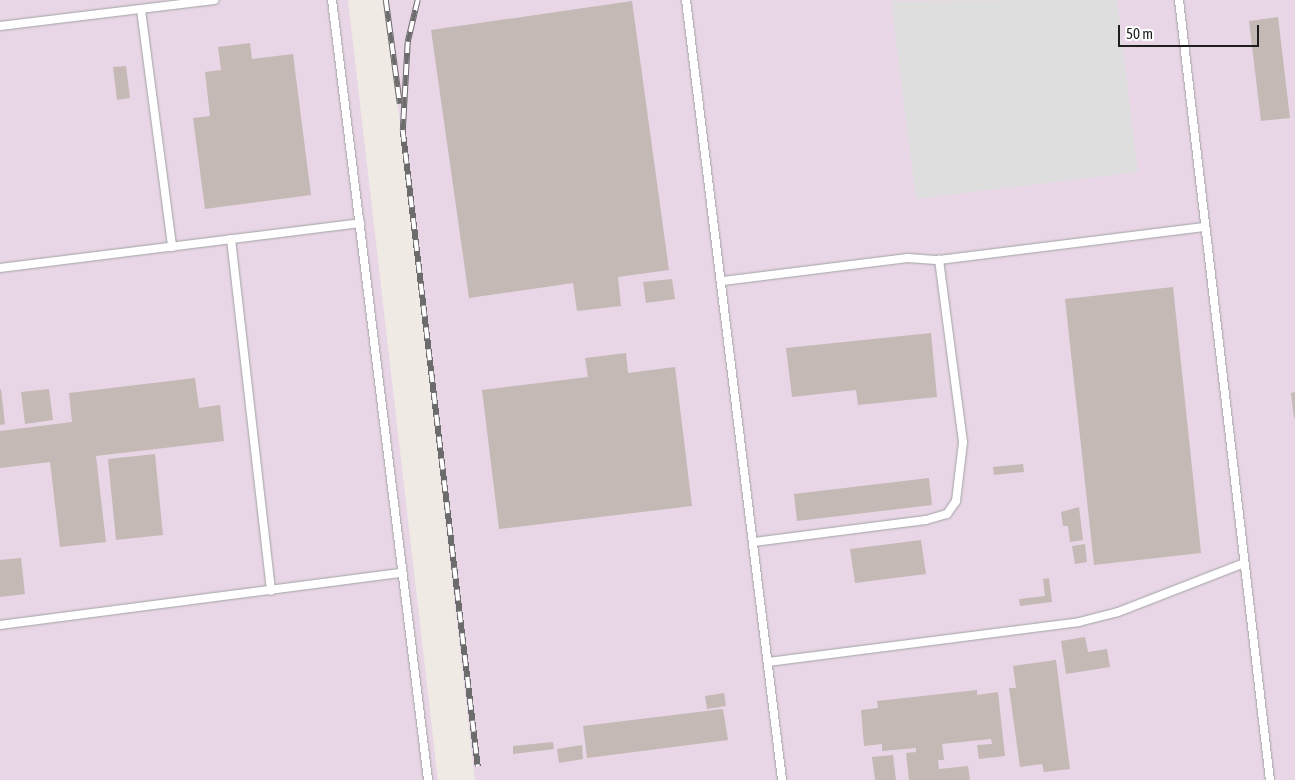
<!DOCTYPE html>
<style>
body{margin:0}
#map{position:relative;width:1295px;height:780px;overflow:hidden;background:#efeae4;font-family:"Asap Condensed",sans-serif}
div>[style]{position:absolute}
.industrial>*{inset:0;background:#e8d6e7}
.parking>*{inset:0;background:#dedede}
.building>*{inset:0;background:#c4b9b4}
.roads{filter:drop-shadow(0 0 1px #a2a2a2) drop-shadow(0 0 1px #a2a2a2)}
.service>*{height:8px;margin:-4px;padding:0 4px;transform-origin:4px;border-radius:4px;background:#fff}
.rail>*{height:5.5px;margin-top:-2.75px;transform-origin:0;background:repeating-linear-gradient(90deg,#fff 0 11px,#6c6c6c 0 22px);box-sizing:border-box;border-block:1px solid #6c6c6c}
span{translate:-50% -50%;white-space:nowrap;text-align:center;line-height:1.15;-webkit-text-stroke:4px #fff;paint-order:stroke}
.scale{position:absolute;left:1118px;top:25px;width:141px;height:22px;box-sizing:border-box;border:2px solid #1e1e1e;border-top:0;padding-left:6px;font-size:15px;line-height:18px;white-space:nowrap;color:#1e1e1e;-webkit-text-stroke:4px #fff;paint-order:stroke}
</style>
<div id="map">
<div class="industrial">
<i style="clip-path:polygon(0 0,348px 0,438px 780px,0 780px)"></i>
<i style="clip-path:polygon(386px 0,1295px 0,1295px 780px,475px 780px)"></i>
</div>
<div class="parking">
<i style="clip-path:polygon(1117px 0,1138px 172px,916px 199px,891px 1px)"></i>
</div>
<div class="building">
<i style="clip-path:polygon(632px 1px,669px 270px,618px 277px,621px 306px,577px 311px,573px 283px,469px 298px,431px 30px)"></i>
<i style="clip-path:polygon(1278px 17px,1290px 118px,1261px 121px,1249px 21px)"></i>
<i style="clip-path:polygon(250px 43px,252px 59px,293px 54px,311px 195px,205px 209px,193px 118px,210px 116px,205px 72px,221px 70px,218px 47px)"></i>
<i style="clip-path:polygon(126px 66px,130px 98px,117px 100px,113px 67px)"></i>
<i style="clip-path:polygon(672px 279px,675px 299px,646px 303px,643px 282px)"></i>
<i style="clip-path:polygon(1173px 287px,1201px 553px,1094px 565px,1065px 299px)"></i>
<i style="clip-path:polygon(931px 333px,937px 397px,858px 405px,856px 390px,792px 397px,786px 348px)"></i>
<i style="clip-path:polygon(626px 353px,628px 373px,675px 367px,692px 506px,499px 529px,482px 390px,588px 377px,585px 358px)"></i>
<i style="clip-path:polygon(195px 378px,199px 408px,220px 405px,224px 441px,96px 456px,106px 542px,60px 547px,50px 462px,0 468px,0 431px,72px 422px,69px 393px)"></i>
<i style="clip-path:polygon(1px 389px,5px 424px,0 425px,0 390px)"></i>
<i style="clip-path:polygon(49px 389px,53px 420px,25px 424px,21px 392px)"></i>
<i style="clip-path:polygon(1295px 392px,1295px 418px,1294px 418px,1291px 393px)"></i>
<i style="clip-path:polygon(155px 454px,163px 535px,116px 540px,108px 459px)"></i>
<i style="clip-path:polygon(1023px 464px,1024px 472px,994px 475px,993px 467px)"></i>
<i style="clip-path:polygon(929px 478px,932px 505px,797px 521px,794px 494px)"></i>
<i style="clip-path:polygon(1079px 507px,1083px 540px,1070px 542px,1068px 526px,1063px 526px,1061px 512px)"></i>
<i style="clip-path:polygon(921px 540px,926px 574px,855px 583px,850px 549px)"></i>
<i style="clip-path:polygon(1085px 544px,1087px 562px,1075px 564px,1072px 546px)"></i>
<i style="clip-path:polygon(21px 558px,25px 594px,0 597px,0 560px)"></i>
<i style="clip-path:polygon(1049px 578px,1052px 602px,1020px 606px,1019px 599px,1045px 596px,1043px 579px)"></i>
<i style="clip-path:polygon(1085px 637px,1088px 652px,1107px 649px,1110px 667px,1066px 674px,1061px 641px)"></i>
<i style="clip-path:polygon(1056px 660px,1070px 769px,1044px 772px,1042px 764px,1020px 767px,1009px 688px,1016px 688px,1013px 666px)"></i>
<i style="clip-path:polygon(977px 690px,977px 695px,998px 692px,1005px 756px,979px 759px,977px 745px,992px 744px,991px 739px,942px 744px,944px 760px,938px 760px,939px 769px,968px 766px,970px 780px,909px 780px,906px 753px,916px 752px,916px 748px,882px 751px,882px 744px,864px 746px,861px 710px,878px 708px,877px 701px)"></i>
<i style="clip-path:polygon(724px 693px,726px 706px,707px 709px,705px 696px)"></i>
<i style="clip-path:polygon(723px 709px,728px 740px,587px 758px,583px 726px)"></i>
<i style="clip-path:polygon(553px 742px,554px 749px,513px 754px,513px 746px)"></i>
<i style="clip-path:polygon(582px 745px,583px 759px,559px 763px,557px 749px)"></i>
<i style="clip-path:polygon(893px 755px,896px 780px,875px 780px,872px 757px)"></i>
</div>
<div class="roads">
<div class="service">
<i style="left:332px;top:0;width:786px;rotate:82.98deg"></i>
<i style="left:686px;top:0;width:786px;rotate:82.98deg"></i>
<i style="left:1179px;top:0;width:785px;rotate:83.35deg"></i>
<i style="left:141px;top:10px;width:239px;rotate:82.5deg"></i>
<i style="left:0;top:26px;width:216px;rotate:-6.9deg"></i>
<i style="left:231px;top:239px;width:354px;rotate:83.5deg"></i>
<i style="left:0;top:268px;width:363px;rotate:-7.1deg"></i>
<i style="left:723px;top:281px;width:186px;rotate:-7.1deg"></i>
<i style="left:908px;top:258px;width:31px;rotate:4deg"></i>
<i style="left:939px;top:260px;width:267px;rotate:-7.1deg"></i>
<i style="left:754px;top:542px;width:173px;rotate:-7.3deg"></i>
<i style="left:926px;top:520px;width:22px;rotate:-16deg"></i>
<i style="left:947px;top:514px;width:16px;rotate:-55deg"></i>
<i style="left:956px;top:501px;width:59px;rotate:-83.2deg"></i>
<i style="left:963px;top:442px;width:184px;rotate:-97.5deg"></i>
<i style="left:0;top:625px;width:405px;rotate:-7.4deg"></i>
<i style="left:768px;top:662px;width:314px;rotate:-7.3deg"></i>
<i style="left:1079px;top:622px;width:40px;rotate:-14.4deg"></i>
<i style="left:1118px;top:612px;width:133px;rotate:-21.2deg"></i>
</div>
</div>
<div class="rail">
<i style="left:386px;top:0;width:105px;rotate:82.3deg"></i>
<i style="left:418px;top:0;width:43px;rotate:103.4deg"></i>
<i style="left:408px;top:42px;width:89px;rotate:93.2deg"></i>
<i style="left:403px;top:131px;width:640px;rotate:83.27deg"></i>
</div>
<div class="scale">50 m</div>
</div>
